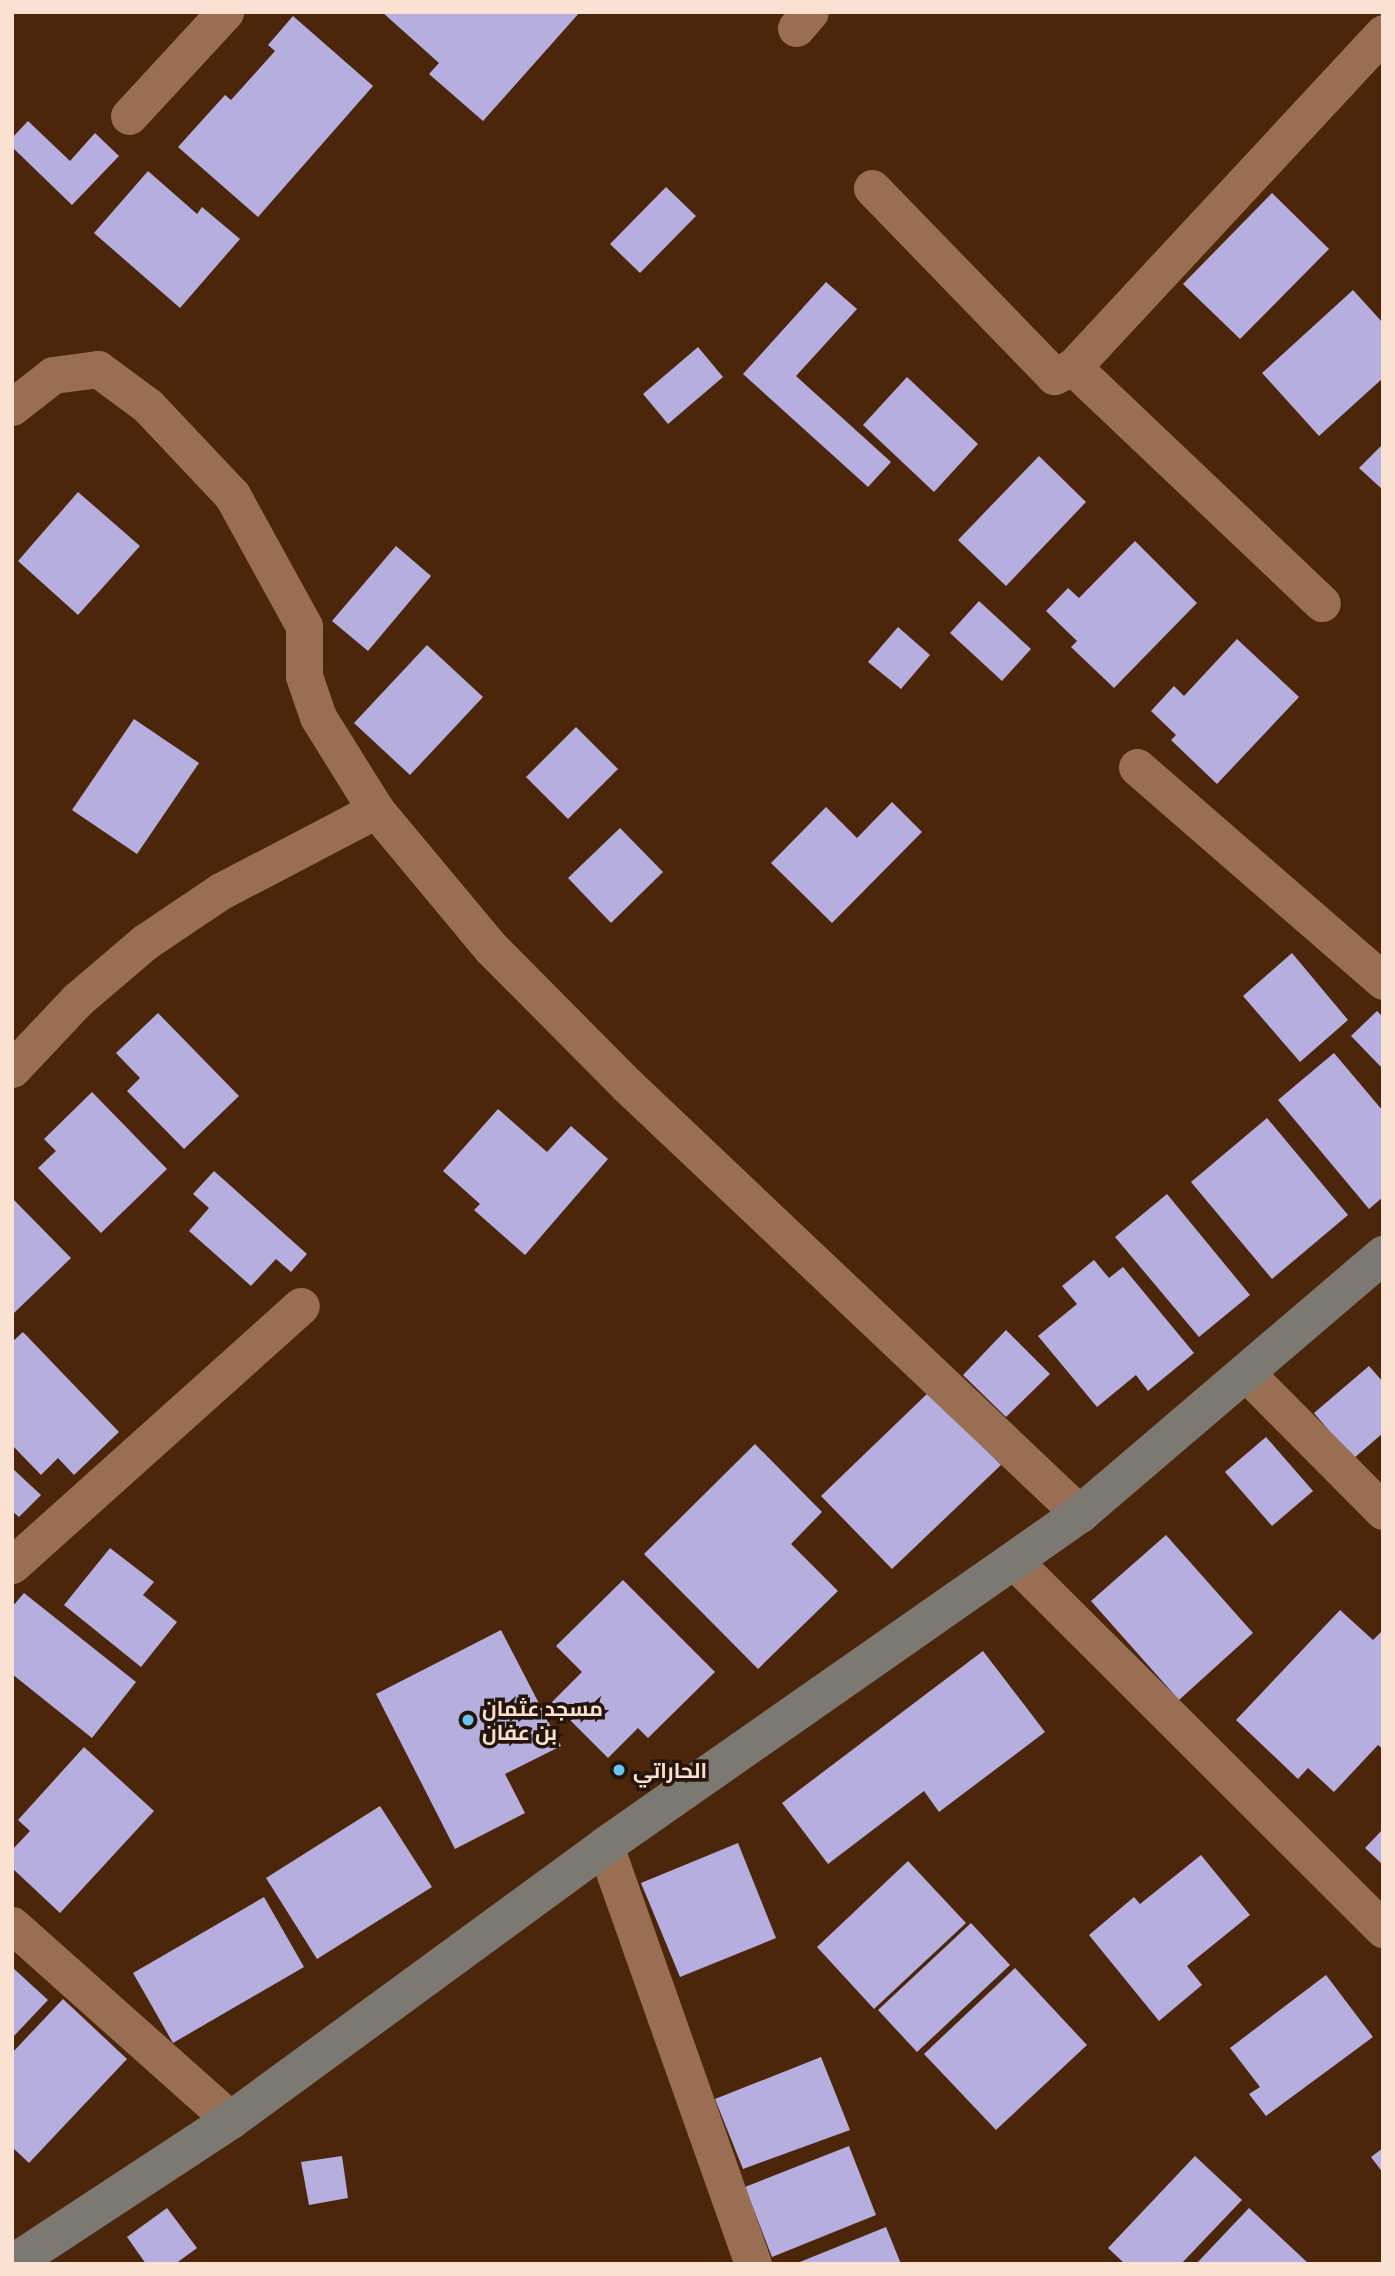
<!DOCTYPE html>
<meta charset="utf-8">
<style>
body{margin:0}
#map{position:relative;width:1395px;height:2276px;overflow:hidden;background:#4b260a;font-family:"Golos Text",Cairo,sans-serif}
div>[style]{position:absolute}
.building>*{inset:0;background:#b6aede}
.street>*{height:37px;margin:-18.5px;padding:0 18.5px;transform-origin:18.5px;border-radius:18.5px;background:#9a6e53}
.secondary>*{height:38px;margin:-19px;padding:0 19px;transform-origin:19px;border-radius:19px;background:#7c7872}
.dots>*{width:19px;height:19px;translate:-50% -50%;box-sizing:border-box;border:4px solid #251409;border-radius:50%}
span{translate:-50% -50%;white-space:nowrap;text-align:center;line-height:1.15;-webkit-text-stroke:7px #251409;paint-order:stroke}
.poi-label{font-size:21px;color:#fae1d2;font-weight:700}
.left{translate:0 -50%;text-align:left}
.frame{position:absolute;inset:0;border:14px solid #fae1d2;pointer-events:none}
</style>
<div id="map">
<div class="building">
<i style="clip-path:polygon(382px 12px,580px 12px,483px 121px,429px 74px,439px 63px)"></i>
<i style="clip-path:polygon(293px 16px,373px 86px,258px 217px,178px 147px,225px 95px,231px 100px,275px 51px,268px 45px)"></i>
<i style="clip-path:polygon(28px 121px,70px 161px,95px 133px,119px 156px,72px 205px,12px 147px,12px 138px)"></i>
<i style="clip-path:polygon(148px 171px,197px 214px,202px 207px,240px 239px,180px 308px,94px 233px)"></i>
<i style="clip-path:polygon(666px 187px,696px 216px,640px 273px,610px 244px)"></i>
<i style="clip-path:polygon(1272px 193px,1329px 249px,1240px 339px,1183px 284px)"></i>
<i style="clip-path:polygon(826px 282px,857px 309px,796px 376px,891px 462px,868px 487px,743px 374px)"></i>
<i style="clip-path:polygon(1353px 290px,1383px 323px,1383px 378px,1319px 436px,1262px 373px)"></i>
<i style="clip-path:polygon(698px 347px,723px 377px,668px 424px,643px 394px)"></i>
<i style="clip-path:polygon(907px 377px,978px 444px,934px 492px,863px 425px)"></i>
<i style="clip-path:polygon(1383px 444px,1383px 490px,1359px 468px)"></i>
<i style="clip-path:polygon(1039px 456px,1086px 502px,1006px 586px,958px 540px)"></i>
<i style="clip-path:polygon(78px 492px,140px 546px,78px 615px,18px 561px)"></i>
<i style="clip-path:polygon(1135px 541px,1197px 603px,1114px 688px,1071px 647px,1077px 641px,1046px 611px,1068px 588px,1079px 598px)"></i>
<i style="clip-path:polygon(396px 546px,431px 576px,368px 651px,332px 621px)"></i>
<i style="clip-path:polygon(979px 601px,1031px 649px,1002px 681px,950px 633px)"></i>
<i style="clip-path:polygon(898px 627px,930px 655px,901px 689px,868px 662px)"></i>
<i style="clip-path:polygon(1237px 639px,1299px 697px,1217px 784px,1171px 740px,1176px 735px,1151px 711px,1174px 686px,1184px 696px)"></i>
<i style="clip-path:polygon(427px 645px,483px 697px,410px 775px,354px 723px)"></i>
<i style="clip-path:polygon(134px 719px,199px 763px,137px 854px,72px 810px)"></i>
<i style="clip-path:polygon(576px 727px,618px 769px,568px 819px,526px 777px)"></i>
<i style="clip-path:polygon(892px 802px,922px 832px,832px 923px,771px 863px,826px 807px,857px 838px)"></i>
<i style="clip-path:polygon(620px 828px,663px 872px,611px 923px,568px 878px)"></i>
<i style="clip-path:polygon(1292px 953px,1348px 1020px,1300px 1062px,1243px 996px)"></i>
<i style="clip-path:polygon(1377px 1011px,1383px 1017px,1383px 1069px,1351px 1036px)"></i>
<i style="clip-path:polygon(158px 1013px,239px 1096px,184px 1149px,127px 1091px,140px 1078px,116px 1053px)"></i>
<i style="clip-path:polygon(1334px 1053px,1383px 1111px,1383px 1197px,1369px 1209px,1278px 1100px)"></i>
<i style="clip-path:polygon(92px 1092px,167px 1169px,101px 1233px,38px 1168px,56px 1151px,44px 1139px)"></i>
<i style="clip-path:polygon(498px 1109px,547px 1152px,571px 1126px,608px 1159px,525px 1255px,474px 1210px,480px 1204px,443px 1171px)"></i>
<i style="clip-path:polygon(1267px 1118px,1348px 1215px,1272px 1279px,1191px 1182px)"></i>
<i style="clip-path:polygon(214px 1171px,307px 1254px,291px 1272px,276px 1259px,251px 1286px,189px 1231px,209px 1208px,193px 1194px)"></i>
<i style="clip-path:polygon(1167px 1194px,1250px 1295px,1199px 1337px,1115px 1237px)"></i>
<i style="clip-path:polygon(12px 1198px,71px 1258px,14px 1313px,12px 1311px)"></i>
<i style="clip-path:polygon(1094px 1260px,1109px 1278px,1123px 1267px,1194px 1353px,1148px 1391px,1136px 1375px,1097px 1407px,1038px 1336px,1077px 1304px,1062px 1286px)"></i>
<i style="clip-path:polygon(1006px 1330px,1050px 1374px,1006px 1417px,963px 1375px)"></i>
<i style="clip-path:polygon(23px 1332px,119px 1432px,74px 1475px,58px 1458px,41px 1475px,12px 1445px,12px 1342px)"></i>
<i style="clip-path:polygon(1369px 1366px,1383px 1382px,1383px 1433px,1353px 1459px,1314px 1413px)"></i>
<i style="clip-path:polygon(930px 1391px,1001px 1465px,892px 1569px,821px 1496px)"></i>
<i style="clip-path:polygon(1266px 1437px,1313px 1491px,1272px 1526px,1225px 1472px)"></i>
<i style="clip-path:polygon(755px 1444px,822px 1512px,791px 1544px,838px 1591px,758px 1669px,644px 1554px)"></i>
<i style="clip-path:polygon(12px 1468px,41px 1495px,19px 1517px,12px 1511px)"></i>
<i style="clip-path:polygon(1166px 1535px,1253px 1633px,1179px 1700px,1091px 1601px)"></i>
<i style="clip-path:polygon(110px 1548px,154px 1582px,143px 1595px,177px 1622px,141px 1667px,64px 1605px)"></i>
<i style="clip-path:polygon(623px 1580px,715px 1672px,648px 1738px,638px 1728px,608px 1758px,552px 1702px,582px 1672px,556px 1646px)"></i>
<i style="clip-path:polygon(24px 1593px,136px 1682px,92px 1738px,12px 1674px,12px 1607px)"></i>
<i style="clip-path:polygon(1340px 1610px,1373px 1640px,1383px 1630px,1383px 1749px,1378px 1745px,1334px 1792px,1308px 1768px,1298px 1779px,1236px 1720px)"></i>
<i style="clip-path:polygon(501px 1630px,561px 1746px,505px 1774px,525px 1813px,455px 1849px,376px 1694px)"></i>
<i style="clip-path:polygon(983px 1651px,1045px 1732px,939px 1812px,924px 1791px,828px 1864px,782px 1803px)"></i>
<i style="clip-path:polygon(84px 1747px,154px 1811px,60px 1913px,12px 1868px,12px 1850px,30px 1831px,18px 1820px)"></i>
<i style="clip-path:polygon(380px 1806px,432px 1887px,317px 1959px,266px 1878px)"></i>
<i style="clip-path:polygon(1383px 1829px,1383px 1865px,1365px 1848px)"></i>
<i style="clip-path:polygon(738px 1843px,776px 1938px,680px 1977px,641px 1883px)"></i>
<i style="clip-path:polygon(1201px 1855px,1250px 1915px,1187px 1966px,1202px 1985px,1159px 2021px,1089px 1935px,1134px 1897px,1140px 1904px)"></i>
<i style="clip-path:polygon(908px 1861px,966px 1923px,874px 2009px,817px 1947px)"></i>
<i style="clip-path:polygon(264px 1897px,304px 1967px,173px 2043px,133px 1973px)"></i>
<i style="clip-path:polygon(971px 1923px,1010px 1965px,917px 2052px,878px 2010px)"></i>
<i style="clip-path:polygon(12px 1967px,48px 2000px,12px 2038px)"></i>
<i style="clip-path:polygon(1015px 1968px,1087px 2045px,996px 2130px,924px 2054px)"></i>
<i style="clip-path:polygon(1326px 1975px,1373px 2037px,1266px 2116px,1249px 2094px,1260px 2087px,1230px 2048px)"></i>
<i style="clip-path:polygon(63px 1999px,127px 2059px,29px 2163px,12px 2147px,12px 2053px)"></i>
<i style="clip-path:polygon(821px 2057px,850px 2130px,743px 2169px,715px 2099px)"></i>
<i style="clip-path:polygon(849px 2146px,876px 2215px,772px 2257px,745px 2187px)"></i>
<i style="clip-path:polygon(1383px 2148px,1383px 2173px,1371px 2157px)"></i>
<i style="clip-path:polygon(342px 2156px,348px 2198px,309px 2205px,301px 2162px)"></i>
<i style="clip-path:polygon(1195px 2156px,1242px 2200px,1181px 2264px,1125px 2264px,1108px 2248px)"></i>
<i style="clip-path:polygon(167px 2208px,197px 2248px,175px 2264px,146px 2264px,127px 2237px)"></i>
<i style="clip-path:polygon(1249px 2208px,1309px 2264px,1196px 2264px)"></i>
<i style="clip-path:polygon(886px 2227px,901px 2264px,795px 2264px)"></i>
</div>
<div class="street">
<i style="left:796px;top:28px;width:21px;rotate:-49deg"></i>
<i style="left:129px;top:116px;width:142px;rotate:-47.3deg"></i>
<i style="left:872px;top:188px;width:262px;rotate:45.9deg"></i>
<i style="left:1054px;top:376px;width:21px;rotate:-25deg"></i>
<i style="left:1073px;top:367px;width:456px;rotate:-47.1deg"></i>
<i style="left:1073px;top:367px;width:343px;rotate:43.5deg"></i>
<i style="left:12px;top:407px;width:52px;rotate:-38deg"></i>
<i style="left:53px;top:375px;width:45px;rotate:-7.6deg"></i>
<i style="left:98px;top:369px;width:62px;rotate:36.5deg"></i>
<i style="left:148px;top:406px;width:122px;rotate:46.7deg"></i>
<i style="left:232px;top:495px;width:149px;rotate:61.2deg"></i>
<i style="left:304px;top:626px;width:50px;rotate:90deg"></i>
<i style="left:304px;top:676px;width:43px;rotate:71.1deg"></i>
<i style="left:318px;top:717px;width:110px;rotate:58.1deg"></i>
<i style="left:376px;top:810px;width:180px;rotate:50.2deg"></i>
<i style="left:491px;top:948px;width:193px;rotate:45.2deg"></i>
<i style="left:627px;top:1085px;width:624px;rotate:43.44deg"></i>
<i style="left:1137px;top:767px;width:326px;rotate:41deg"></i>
<i style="left:12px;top:1069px;width:95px;rotate:-46.7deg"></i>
<i style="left:77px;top:1000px;width:89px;rotate:-40.5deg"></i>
<i style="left:145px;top:942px;width:92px;rotate:-33.9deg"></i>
<i style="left:221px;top:891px;width:175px;rotate:-27.6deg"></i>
<i style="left:1248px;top:1375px;width:192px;rotate:45.2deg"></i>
<i style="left:1013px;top:1560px;width:523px;rotate:44.92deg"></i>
<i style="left:12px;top:1565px;width:388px;rotate:-41.9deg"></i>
<i style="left:605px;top:1846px;width:443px;rotate:70.5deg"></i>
<i style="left:12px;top:1925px;width:293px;rotate:41.7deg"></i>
</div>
<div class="secondary">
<i style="left:12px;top:2264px;width:262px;rotate:-33.3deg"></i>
<i style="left:231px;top:2120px;width:464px;rotate:-36.2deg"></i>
<i style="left:605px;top:1846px;width:580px;rotate:-34.95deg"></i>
<i style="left:1080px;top:1514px;width:399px;rotate:-40.5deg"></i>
</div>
<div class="dots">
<i style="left:468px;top:1720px;background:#6ac3f1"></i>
<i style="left:619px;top:1770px;background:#6ac3f1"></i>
</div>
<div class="poi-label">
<span class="left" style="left:482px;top:1720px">مسجد عثمان<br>بن عفان</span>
<span class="left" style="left:633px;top:1770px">الحاراتي</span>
</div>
<div class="frame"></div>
</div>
